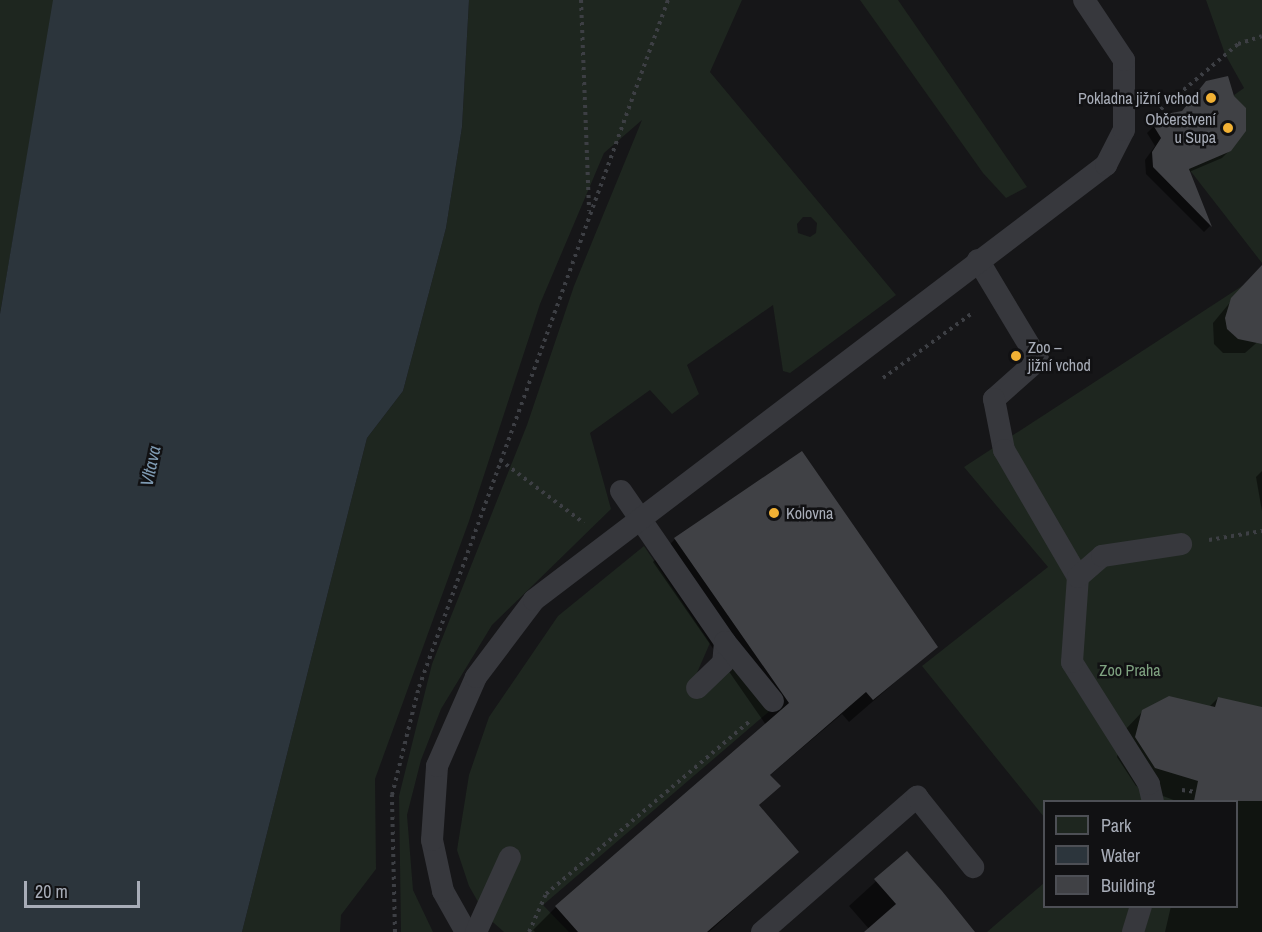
<!DOCTYPE html>
<meta charset="utf-8">
<style>
body{margin:0}
#map{position:relative;width:1262px;height:932px;overflow:hidden;background:#161618;font-family:"Archivo Narrow",sans-serif}
div>[style]{position:absolute}
.green>*{inset:0;background:#1e261f}
.water>*{inset:0;background:#2c353c}
.shadow>*{inset:0;background:#0007}
.building>*{inset:0;background:#404145}
.path>*{height:4px;margin-top:-2px;transform-origin:0;background:repeating-linear-gradient(90deg,#3d3f44 0 3px,transparent 0 7.5px)}
.service>*{height:22px;margin:-11px;padding:0 11px;transform-origin:11px;border-radius:11px;background:#37383d}
.dots>*{width:16px;height:16px;translate:-50% -50%;box-sizing:border-box;border:3px solid #111113;border-radius:50%}
span{translate:-50% -50%;white-space:nowrap;text-align:center;line-height:1.15;-webkit-text-stroke:5px #111113;paint-order:stroke}
.poi-label{font-size:16px;color:#a8adb8}
.right{translate:-100% -50%;text-align:right}
.left{translate:0 -50%;text-align:left}
.park-label{font-size:16px;color:#7fa381}
.water-label{font-size:18px;color:#7f9bb3;font-style:italic}
.legend{position:absolute;left:1043px;top:800px;width:195px;height:108px;box-sizing:border-box;background:#111113;border:2px solid #4d4f55;margin:0;padding:8px 10px;list-style:none;font-size:18px;color:#a8adb8}
.legend li{display:flex;align-items:center;gap:12px;height:30px}
.legend b{width:30px;border:2px solid #4d4f55}
.scale{position:absolute;left:24px;top:881px;width:116px;height:27px;box-sizing:border-box;border:3px solid #a8adb8;border-top:0;padding-left:8px;font-size:18px;line-height:21px;white-space:nowrap;color:#a8adb8;-webkit-text-stroke:4px #111113;paint-order:stroke}
</style>
<div id="map">
<div class="green">
<i style="clip-path:polygon(0 0,54px 0,0 314px)"></i>
<i style="clip-path:polygon(evenodd,469px 0,742px 0,710px 72px,896px 295px,790px 373px,783px 371px,773px 305px,687px 365px,699px 394px,672px 414px,650px 390px,590px 433px,611px 509px,492px 625px,441px 709px,421px 760px,407px 815px,413px 890px,433px 932px,401px 932px,399px 796px,432px 664px,527px 425px,574px 286px,642px 120px,604px 153px,540px 304px,469px 521px,375px 779px,376px 869px,341px 915px,340px 932px,242px 932px,367px 438px,403px 391px,446px 228px,462px 127px,469px 0,803px 217px,811px 217px,817px 223px,816px 233px,810px 237px,798px 233px,797px 224px,803px 217px)"></i>
<i style="clip-path:polygon(860px 0,898px 0,1027px 187px,1006px 198px,983px 173px)"></i>
<i style="clip-path:polygon(1206px 0,1262px 0,1262px 263px,1168px 142px,1244px 88px,1225px 54px)"></i>
<i style="clip-path:polygon(1262px 273px,1262px 932px,987px 932px,1044px 883px,1044px 906px,1236px 906px,1236px 802px,1044px 802px,1044px 817px,922px 666px,1048px 567px,964px 467px)"></i>
<i style="clip-path:polygon(644px 546px,710px 643px,696px 675px,732px 666px,772px 709px,543px 905px,569px 932px,504px 932px,486px 916px,469px 886px,457px 850px,469px 775px,489px 717px,558px 616px)"></i>
</div>
<div class="water">
<i style="clip-path:polygon(53px 0,469px 0,462px 127px,446px 228px,403px 391px,367px 438px,242px 932px,0 932px,0 314px)"></i>
</div>
<div class="shadow">
<i style="clip-path:polygon(1154px 126px,1230px 150px,1222px 158px,1189px 172px,1210px 226px,1204px 232px,1146px 174px,1145px 160px,1155px 146px,1147px 133px)"></i>
<i style="clip-path:polygon(1262px 280px,1262px 338px,1245px 353px,1223px 353px,1214px 344px,1213px 323px,1242px 288px)"></i>
<i style="clip-path:polygon(1262px 471px,1262px 511px,1256px 477px)"></i>
<i style="clip-path:polygon(675px 539px,937px 646px,849px 722px,842px 714px,769px 776px,778px 786px,758px 806px,797px 852px,709px 932px,535px 932px,533px 930px,556px 907px,766px 725px,653px 562px)"></i>
<i style="clip-path:polygon(1218px 698px,1262px 708px,1262px 932px,1165px 932px,1171px 906px,1236px 906px,1236px 802px,1179px 802px,1136px 786px,1117px 757px,1124px 731px,1143px 711px,1209px 707px)"></i>
<i style="clip-path:polygon(907px 853px,968px 932px,866px 932px,869px 929px,849px 906px)"></i>
</div>
<div class="building">
<i style="clip-path:polygon(1228px 76px,1234px 96px,1246px 108px,1246px 131px,1231px 151px,1189px 169px,1212px 227px,1153px 167px,1152px 152px,1161px 138px,1153px 125px,1166px 114px,1182px 111px,1206px 81px)"></i>
<i style="clip-path:polygon(1262px 265px,1262px 344px,1238px 339px,1227px 329px,1225px 318px,1231px 298px)"></i>
<i style="clip-path:polygon(802px 451px,938px 647px,873px 700px,866px 692px,770px 775px,781px 786px,759px 805px,799px 852px,707px 932px,578px 932px,555px 906px,789px 703px,674px 538px)"></i>
<i style="clip-path:polygon(1169px 696px,1215px 707px,1218px 697px,1262px 707px,1262px 801px,1194px 801px,1198px 781px,1155px 768px,1135px 737px,1142px 710px)"></i>
<i style="clip-path:polygon(907px 851px,942px 891px,975px 932px,864px 932px,896px 904px,874px 879px)"></i>
</div>
<div class="path">
<i style="left:581px;top:0;width:211px;rotate:87.8deg"></i>
<i style="left:1155px;top:114px;width:109px;rotate:-40.1deg"></i>
<i style="left:1238px;top:44px;width:25px;rotate:-18deg"></i>
<i style="left:883px;top:378px;width:112px;rotate:-36deg"></i>
<i style="left:500px;top:460px;width:105px;rotate:36.9deg"></i>
<i style="left:1209px;top:540px;width:54px;rotate:-9.6deg"></i>
<i style="left:1182px;top:790px;width:14px;rotate:8deg"></i>
<i style="left:395px;top:932px;width:137px;rotate:-91.3deg"></i>
<i style="left:392px;top:795px;width:111px;rotate:-76deg"></i>
<i style="left:419px;top:687px;width:731px;rotate:-70.08deg"></i>
<i style="left:529px;top:932px;width:42px;rotate:-65.9deg"></i>
<i style="left:546px;top:894px;width:267px;rotate:-40.3deg"></i>
</div>
<div class="service">
<i style="left:978px;top:260px;width:117px;rotate:59deg"></i>
<i style="left:1038px;top:360px;width:59px;rotate:138.4deg"></i>
<i style="left:994px;top:399px;width:52px;rotate:78.9deg"></i>
<i style="left:1004px;top:450px;width:147px;rotate:59.8deg"></i>
<i style="left:621px;top:491px;width:183px;rotate:55.4deg"></i>
<i style="left:725px;top:642px;width:21px;rotate:95deg"></i>
<i style="left:723px;top:663px;width:36px;rotate:136deg"></i>
<i style="left:725px;top:642px;width:76px;rotate:50.9deg"></i>
<i style="left:1153px;top:802px;width:18px;rotate:-103deg"></i>
<i style="left:1149px;top:784px;width:144px;rotate:-122.3deg"></i>
<i style="left:1072px;top:662px;width:85px;rotate:-86deg"></i>
<i style="left:1078px;top:577px;width:32px;rotate:-41deg"></i>
<i style="left:1102px;top:556px;width:80px;rotate:-8.6deg"></i>
<i style="left:466px;top:932px;width:47px;rotate:-119.3deg"></i>
<i style="left:443px;top:891px;width:52px;rotate:-102.2deg"></i>
<i style="left:432px;top:840px;width:74px;rotate:-86.1deg"></i>
<i style="left:437px;top:766px;width:97px;rotate:-66.3deg"></i>
<i style="left:476px;top:677px;width:96px;rotate:-53deg"></i>
<i style="left:534px;top:600px;width:719px;rotate:-37.25deg"></i>
<i style="left:1106px;top:165px;width:39px;rotate:-63deg"></i>
<i style="left:1124px;top:130px;width:70px;rotate:-90deg"></i>
<i style="left:1124px;top:60px;width:72px;rotate:-123.7deg"></i>
<i style="left:476px;top:932px;width:82px;rotate:-65.6deg"></i>
<i style="left:762px;top:932px;width:206px;rotate:-41.1deg"></i>
<i style="left:917px;top:797px;width:90px;rotate:51.3deg"></i>
<i style="left:1133px;top:932px;width:27px;rotate:-73deg"></i>
</div>
<div class="dots">
<i style="left:1211px;top:98px;background:#f2b134"></i>
<i style="left:1228px;top:128px;background:#f2b134"></i>
<i style="left:1016px;top:356px;background:#f2b134"></i>
<i style="left:774px;top:513px;background:#f2b134"></i>
</div>
<div class="poi-label">
<span class="right" style="left:1199px;top:98px">Pokladna jižní vchod</span>
<span class="right" style="left:1216px;top:128px">Občerstvení<br>u Supa</span>
<span class="left" style="left:1028px;top:356px">Zoo –<br>jižní vchod</span>
<span class="left" style="left:786px;top:513px">Kolovna</span>
</div>
<div class="park-label">
<span style="left:1130px;top:670px">Zoo Praha</span>
</div>
<div class="water-label">
<span style="left:151px;top:466px;rotate:-78deg">Vltava</span>
</div>
<ul class="legend">
<li><b style="height:16px;background:#1e261f"></b>Park</li>
<li><b style="height:16px;background:#2c353c"></b>Water</li>
<li><b style="height:16px;background:#404145"></b>Building</li>
</ul>
<div class="scale">20 m</div>
</div>
